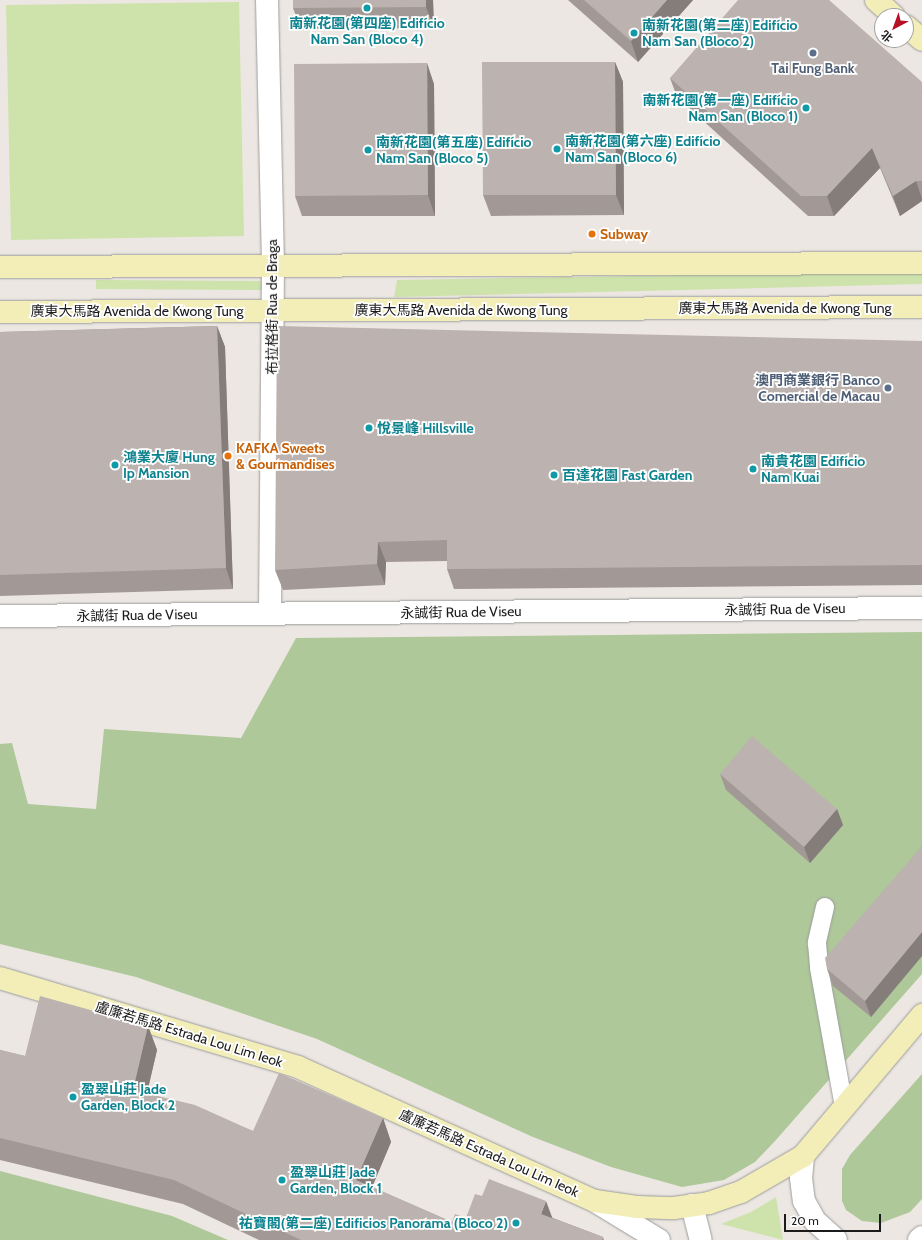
<!DOCTYPE html>
<meta charset="utf-8">
<style>
body{margin:0}
#map{position:relative;width:922px;height:1240px;overflow:hidden;background:#ece7e2;font-family:Cabin,"Noto Sans SC",sans-serif}
div>[style]{position:absolute}
.grass>*{inset:0;background:#cee3ab}
.forest>*{inset:0;background:#aec899}
.roads{filter:drop-shadow(0 0 1px #9c9c9c) drop-shadow(0 0 1px #9c9c9c)}
.lane>*{height:18px;margin:-9px;padding:0 9px;transform-origin:9px;border-radius:9px;background:#fff}
.street>*{height:22px;margin:-11px;padding:0 11px;transform-origin:11px;border-radius:11px;background:#fff}
.secondary>*{height:22px;margin:-11px;padding:0 11px;transform-origin:11px;border-radius:11px;background:#f3eeb8}
.wall>*{inset:0;background:#a29996}
.shaded-wall>*{inset:0;background:#847d7a}
.building>*{inset:0;background:#bcb2af}
.dots>*{width:11px;height:11px;translate:-50% -50%;box-sizing:border-box;border:2px solid #fff;border-radius:50%}
span{translate:-50% -50%;white-space:nowrap;text-align:center;line-height:1.15;-webkit-text-stroke:3.5px #fff;paint-order:stroke}
.culture-label{font-size:14px;color:#0d838f;font-weight:700}
.left{translate:0 -50%;text-align:left}
.right{translate:-100% -50%;text-align:right}
.service-label{font-size:14px;color:#4e5e75;font-weight:700}
.food-label{font-size:14px;color:#c56008;font-weight:700}
.street-label{font-size:14px;color:#1b1b1b}
.north{position:absolute;left:874px;top:8px;width:40px;height:40px;box-sizing:border-box;background:#fff;border:1px solid #a4a4a4;border-radius:50%;rotate:221deg;font-size:11px;font-weight:700;line-height:16px;text-align:center;color:#1b1b1b}
.north::after{content:'';display:block;margin:auto;width:14px;height:18px;background:#b71027;clip-path:polygon(50% 0,100% 100%,50% 72%,0 100%)}
.scale{position:absolute;left:784px;top:1214px;width:97px;height:18px;box-sizing:border-box;border:2px solid #1b1b1b;border-top:0;padding-left:5px;font-size:12px;line-height:14px;white-space:nowrap;color:#1b1b1b;-webkit-text-stroke:3px #fff;paint-order:stroke}
</style>
<div id="map">
<div class="grass">
<i style="clip-path:polygon(239px 2px,244px 236px,11px 240px,6px 5px)"></i>
<i style="clip-path:polygon(922px 271px,922px 284px,394px 297px,397px 280px)"></i>
<i style="clip-path:polygon(96px 280px,264px 281px,264px 290px,96px 289px)"></i>
<i style="clip-path:polygon(776px 1197px,783px 1240px,721px 1224px,751px 1212px)"></i>
</div>
<div class="forest">
<i style="clip-path:polygon(922px 632px,922px 974px,775px 1141px,755px 1162px,724px 1180px,682px 1187px,611px 1167px,533px 1137px,317px 1039px,136px 977px,0 944px,0 744px,12px 743px,28px 804px,96px 809px,104px 729px,241px 738px,296px 638px)"></i>
<i style="clip-path:polygon(922px 1074px,922px 1199px,910px 1212px,881px 1223px,862px 1221px,846px 1210px,842px 1201px,842px 1169px,850px 1155px)"></i>
<i style="clip-path:polygon(0 1171px,172px 1216px,228px 1240px,0 1240px)"></i>
</div>
<div class="roads">
<div class="lane">
<i style="left:825px;top:907px;width:37px;rotate:103deg"></i>
<i style="left:817px;top:943px;width:25px;rotate:85deg"></i>
<i style="left:819px;top:968px;width:141px;rotate:79.8deg"></i>
</div>
<div class="street">
<i style="left:267px;top:0;width:266px;rotate:88.7deg"></i>
<i style="left:273px;top:266px;width:348px;rotate:90.5deg"></i>
<i style="left:0;top:616px;width:922px;rotate:-0.5deg"></i>
<i style="left:803px;top:1156px;width:22px;rotate:95deg"></i>
<i style="left:801px;top:1178px;width:23px;rotate:83deg"></i>
<i style="left:804px;top:1201px;width:23px;rotate:61deg"></i>
<i style="left:815px;top:1221px;width:28px;rotate:42deg"></i>
<i style="left:595px;top:1201px;width:75px;rotate:31.4deg"></i>
<i style="left:692px;top:1205px;width:36px;rotate:76deg"></i>
<i style="left:919px;top:1240px;width:4px;rotate:-45deg"></i>
</div>
<div class="secondary">
<i style="left:876px;top:0;width:24px;rotate:42deg"></i>
<i style="left:906px;top:26px;width:21px;rotate:41deg"></i>
<i style="left:0;top:267px;width:922px;rotate:-0.25deg"></i>
<i style="left:0;top:312px;width:922px;rotate:-0.31deg"></i>
<i style="left:0;top:978px;width:311px;rotate:16.6deg"></i>
<i style="left:298px;top:1067px;width:326px;rotate:24.3deg"></i>
<i style="left:595px;top:1201px;width:42px;rotate:8.1deg"></i>
<i style="left:637px;top:1207px;width:37px;rotate:2deg"></i>
<i style="left:674px;top:1208px;width:35px;rotate:-8deg"></i>
<i style="left:709px;top:1203px;width:34px;rotate:-19deg"></i>
<i style="left:741px;top:1192px;width:72px;rotate:-30.1deg"></i>
<i style="left:803px;top:1156px;width:185px;rotate:-49.8deg"></i>
</div>
</div>
<div class="wall">
<i style="clip-path:polygon(293px 0,433px 0,434px 28px,301px 29px,293px 8px)"></i>
<i style="clip-path:polygon(568px 0,693px 0,638px 62px)"></i>
<i style="clip-path:polygon(615px 62px,623px 82px,624px 215px,491px 216px,483px 195px)"></i>
<i style="clip-path:polygon(670px 78px,922px 82px,922px 201px,900px 216px,880px 168px,834px 216px,808px 216px,677px 97px)"></i>
<i style="clip-path:polygon(434px 84px,435px 216px,302px 216px,295px 196px)"></i>
<i style="clip-path:polygon(217px 326px,225px 347px,233px 589px,0 596px,0 332px)"></i>
<i style="clip-path:polygon(922px 341px,922px 585px,454px 589px,447px 569px,447px 561px,386px 562px,385px 585px,283px 590px,275px 570px)"></i>
<i style="clip-path:polygon(720px 774px,837px 809px,843px 825px,810px 863px,726px 790px)"></i>
<i style="clip-path:polygon(922px 846px,922px 956px,871px 1017px,833px 986px,827px 969px)"></i>
<i style="clip-path:polygon(148px 1026px,157px 1050px,147px 1093px,253px 1131px,383px 1118px,391px 1142px,372px 1187px,452px 1222px,466px 1218px,482px 1196px,553px 1218px,603px 1237px,604px 1240px,259px 1240px,183px 1204px,0 1160px,0 1050px,25px 1056px)"></i>
</div>
<div class="shaded-wall">
<i style="clip-path:polygon(426px 0,433px 0,434px 28px,426px 7px)"></i>
<i style="clip-path:polygon(667px 0,693px 0,638px 62px,631px 41px)"></i>
<i style="clip-path:polygon(615px 62px,623px 82px,624px 215px,616px 195px)"></i>
<i style="clip-path:polygon(427px 63px,434px 84px,435px 216px,428px 195px)"></i>
<i style="clip-path:polygon(872px 148px,880px 168px,834px 216px,827px 196px)"></i>
<i style="clip-path:polygon(916px 181px,922px 199px,922px 201px,900px 216px,893px 196px)"></i>
<i style="clip-path:polygon(217px 326px,225px 347px,233px 589px,226px 568px)"></i>
<i style="clip-path:polygon(378px 542px,386px 562px,385px 585px,377px 564px)"></i>
<i style="clip-path:polygon(837px 809px,843px 825px,810px 863px,804px 847px)"></i>
<i style="clip-path:polygon(922px 932px,922px 956px,871px 1017px,865px 1001px)"></i>
<i style="clip-path:polygon(148px 1026px,157px 1050px,142px 1114px,133px 1090px)"></i>
<i style="clip-path:polygon(383px 1118px,391px 1142px,365px 1204px,356px 1180px)"></i>
<i style="clip-path:polygon(546px 1201px,555px 1225px,541px 1214px)"></i>
</div>
<div class="building">
<i style="clip-path:polygon(293px 0,426px 0,426px 7px,293px 8px)"></i>
<i style="clip-path:polygon(584px 0,667px 0,631px 41px)"></i>
<i style="clip-path:polygon(738px 0,829px 0,922px 82px,922px 92px,921px 93px,922px 93px,922px 181px,916px 181px,893px 196px,872px 148px,827px 196px,801px 196px,670px 78px)"></i>
<i style="clip-path:polygon(482px 62px,615px 62px,616px 195px,483px 195px)"></i>
<i style="clip-path:polygon(427px 63px,428px 195px,295px 196px,294px 64px)"></i>
<i style="clip-path:polygon(217px 326px,226px 568px,0 575px,0 332px)"></i>
<i style="clip-path:polygon(277px 326px,922px 341px,922px 565px,447px 569px,447px 540px,378px 542px,377px 564px,275px 570px)"></i>
<i style="clip-path:polygon(752px 736px,837px 809px,804px 847px,720px 774px)"></i>
<i style="clip-path:polygon(922px 846px,922px 932px,865px 1001px,827px 969px,825px 958px)"></i>
<i style="clip-path:polygon(40px 996px,148px 1026px,133px 1090px,195px 1105px,253px 1131px,279px 1073px,383px 1118px,356px 1180px,452px 1222px,455px 1214px,466px 1218px,475px 1194px,482px 1196px,489px 1179px,546px 1201px,541px 1214px,603px 1237px,602px 1240px,301px 1240px,174px 1180px,0 1138px,0 1050px,25px 1056px)"></i>
</div>
<div class="dots">
<i style="left:367px;top:8px;background:#0f9aa8"></i>
<i style="left:634px;top:33px;background:#0f9aa8"></i>
<i style="left:813px;top:53px;background:#5c6f8a"></i>
<i style="left:806px;top:108px;background:#0f9aa8"></i>
<i style="left:557px;top:149px;background:#0f9aa8"></i>
<i style="left:368px;top:150px;background:#0f9aa8"></i>
<i style="left:592px;top:234px;background:#e8710a"></i>
<i style="left:888px;top:388px;background:#5c6f8a"></i>
<i style="left:369px;top:428px;background:#0f9aa8"></i>
<i style="left:228px;top:456px;background:#e8710a"></i>
<i style="left:115px;top:465px;background:#0f9aa8"></i>
<i style="left:753px;top:469px;background:#0f9aa8"></i>
<i style="left:554px;top:475px;background:#0f9aa8"></i>
<i style="left:73px;top:1097px;background:#0f9aa8"></i>
<i style="left:282px;top:1180px;background:#0f9aa8"></i>
<i style="left:516px;top:1223px;background:#0f9aa8"></i>
</div>
<div class="culture-label">
<span style="left:367px;top:31px">南新花園(第四座) Edifício<br>Nam San (Bloco 4)</span>
<span class="left" style="left:642px;top:33px">南新花園(第二座) Edifício<br>Nam San (Bloco 2)</span>
<span class="right" style="left:798px;top:108px">南新花園(第一座) Edifício<br>Nam San (Bloco 1)</span>
<span class="left" style="left:565px;top:149px">南新花園(第六座) Edifício<br>Nam San (Bloco 6)</span>
<span class="left" style="left:376px;top:150px">南新花園(第五座) Edifício<br>Nam San (Bloco 5)</span>
<span class="left" style="left:377px;top:428px">悅景峰 Hillsville</span>
<span class="left" style="left:123px;top:465px">鴻業大廈 Hung<br>Ip Mansion</span>
<span class="left" style="left:761px;top:469px">南貴花園 Edifício<br>Nam Kuai</span>
<span class="left" style="left:562px;top:475px">百達花園 Fast Garden</span>
<span class="left" style="left:81px;top:1097px">盈翠山莊 Jade<br>Garden, Block 2</span>
<span class="left" style="left:290px;top:1180px">盈翠山莊 Jade<br>Garden, Block 1</span>
<span class="right" style="left:508px;top:1223px">祐寶閣(第二座) Edificios Panorama (Bloco 2)</span>
</div>
<div class="service-label">
<span style="left:813px;top:68px">Tai Fung Bank</span>
<span class="right" style="left:880px;top:388px">澳門商業銀行 Banco<br>Comercial de Macau</span>
</div>
<div class="food-label">
<span class="left" style="left:600px;top:234px">Subway</span>
<span class="left" style="left:236px;top:456px">KAFKA Sweets<br>&amp; Gourmandises</span>
</div>
<div class="street-label">
<span style="left:272px;top:307px;rotate:-90deg">布拉格街 Rua de Braga</span>
<span style="left:785px;top:308px">廣東大馬路 Avenida de Kwong Tung</span>
<span style="left:461px;top:310px">廣東大馬路 Avenida de Kwong Tung</span>
<span style="left:137px;top:311px">廣東大馬路 Avenida de Kwong Tung</span>
<span style="left:785px;top:609px;rotate:-1deg">永誠街 Rua de Viseu</span>
<span style="left:461px;top:612px;rotate:-1deg">永誠街 Rua de Viseu</span>
<span style="left:137px;top:615px;rotate:-1deg">永誠街 Rua de Viseu</span>
<span style="left:189px;top:1034px;rotate:17deg">盧廉若馬路 Estrada Lou Lim Ieok</span>
<span style="left:489px;top:1153px;rotate:24deg">盧廉若馬路 Estrada Lou Lim Ieok</span>
</div>
<div class="north">北</div>
<div class="scale">20 m</div>
</div>
